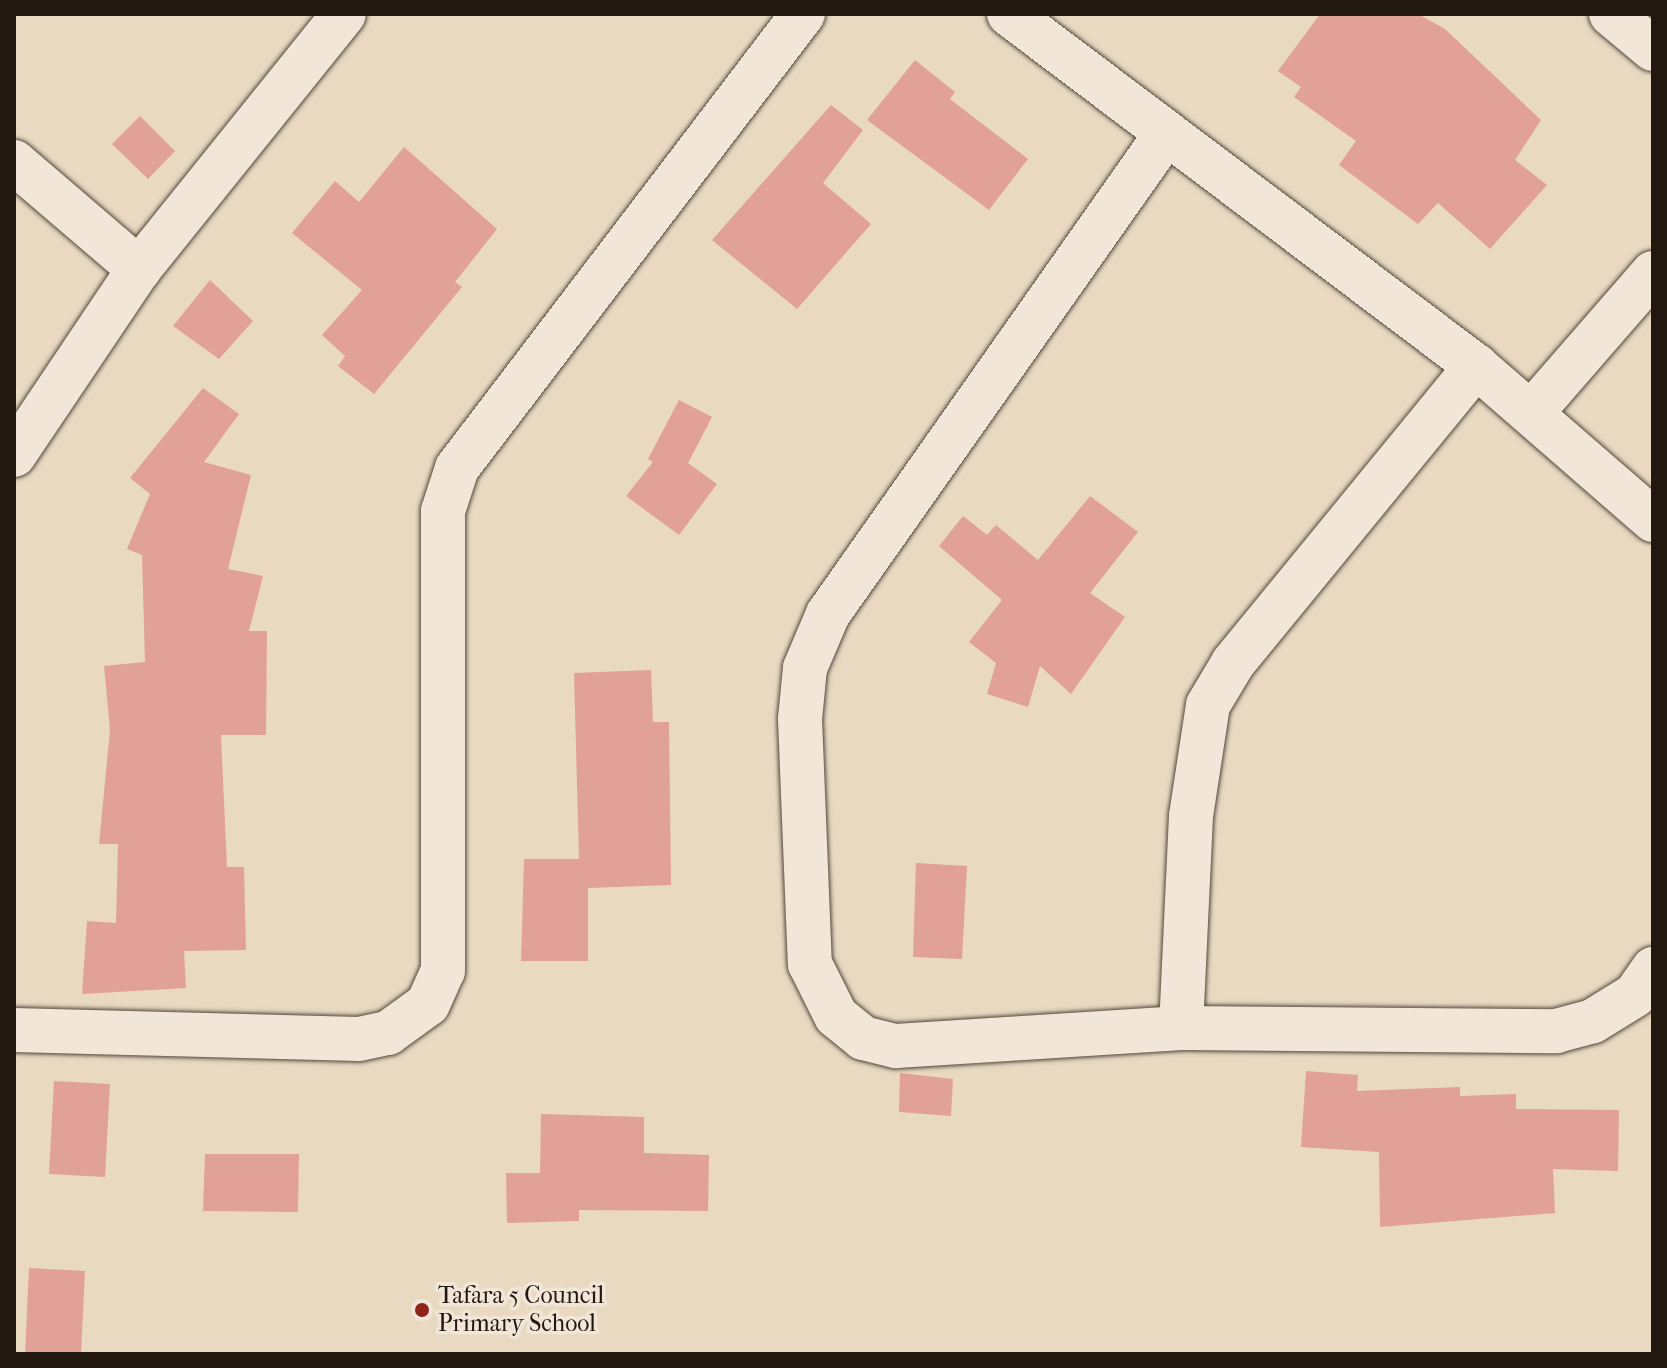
<!DOCTYPE html>
<style>
body{margin:0}
#map{position:relative;width:1667px;height:1368px;overflow:hidden;background:#e9d9c1;font-family:"IM FELL French Canon",serif}
div>[style]{position:absolute}
.building>*{inset:0;background:#e1a196}
.roads{filter:drop-shadow(0 0 2px #54483c) drop-shadow(0 0 2px #54483c)}
.minor>*{height:44px;margin:-22px;padding:0 22px;transform-origin:22px;border-radius:22px;background:#f1e6d7}
.dots>*{width:22px;height:22px;translate:-50% -50%;box-sizing:border-box;border:4px solid #f1e6d7;border-radius:50%}
span{translate:-50% -50%;white-space:nowrap;text-align:center;line-height:1.15;-webkit-text-stroke:7px #f1e6d7;paint-order:stroke}
.poi-label{font-size:24px;color:#23180f}
.left{translate:0 -50%;text-align:left}
.frame{position:absolute;inset:0;border:16px solid #23180f;pointer-events:none}
</style>
<div id="map">
<div class="building">
<i style="clip-path:polygon(1320px 14px,1418px 14px,1445px 29px,1541px 120px,1515px 160px,1547px 185px,1490px 249px,1438px 203px,1418px 224px,1339px 165px,1356px 141px,1294px 97px,1301px 87px,1278px 71px)"></i>
<i style="clip-path:polygon(915px 60px,955px 92px,950px 99px,1028px 159px,989px 210px,867px 120px)"></i>
<i style="clip-path:polygon(831px 105px,863px 130px,823px 183px,871px 224px,797px 309px,712px 240px)"></i>
<i style="clip-path:polygon(140px 116px,175px 151px,148px 179px,112px 144px)"></i>
<i style="clip-path:polygon(404px 147px,497px 229px,455px 282px,462px 287px,374px 394px,338px 366px,345px 356px,322px 335px,362px 290px,292px 233px,335px 181px,359px 202px)"></i>
<i style="clip-path:polygon(210px 280px,253px 321px,219px 359px,173px 326px)"></i>
<i style="clip-path:polygon(203px 388px,239px 414px,204px 462px,251px 475px,228px 569px,263px 576px,249px 631px,267px 631px,266px 735px,221px 735px,227px 867px,244px 867px,246px 950px,184px 951px,186px 988px,82px 994px,87px 921px,116px 923px,118px 844px,99px 844px,110px 730px,104px 666px,145px 662px,142px 555px,127px 549px,150px 494px,130px 478px)"></i>
<i style="clip-path:polygon(679px 400px,712px 417px,688px 463px,717px 484px,679px 535px,626px 496px,653px 462px,648px 459px)"></i>
<i style="clip-path:polygon(1090px 496px,1138px 532px,1090px 593px,1125px 617px,1071px 694px,1040px 666px,1028px 707px,987px 694px,996px 663px,969px 642px,1002px 600px,939px 546px,963px 516px,987px 535px,996px 525px,1038px 560px)"></i>
<i style="clip-path:polygon(651px 670px,653px 722px,669px 722px,671px 885px,588px 888px,588px 961px,521px 961px,524px 859px,579px 859px,574px 673px)"></i>
<i style="clip-path:polygon(916px 863px,967px 866px,962px 959px,913px 957px)"></i>
<i style="clip-path:polygon(1306px 1071px,1358px 1075px,1357px 1091px,1460px 1087px,1460px 1096px,1516px 1094px,1516px 1109px,1619px 1110px,1618px 1171px,1553px 1169px,1555px 1213px,1380px 1227px,1379px 1152px,1301px 1147px)"></i>
<i style="clip-path:polygon(900px 1073px,953px 1079px,951px 1116px,899px 1112px)"></i>
<i style="clip-path:polygon(54px 1081px,110px 1084px,105px 1177px,49px 1174px)"></i>
<i style="clip-path:polygon(541px 1114px,644px 1117px,644px 1153px,709px 1155px,708px 1211px,579px 1210px,579px 1221px,507px 1223px,506px 1173px,540px 1173px)"></i>
<i style="clip-path:polygon(205px 1154px,299px 1154px,298px 1212px,203px 1211px)"></i>
<i style="clip-path:polygon(29px 1268px,85px 1271px,81px 1354px,25px 1354px)"></i>
</div>
<div class="roads">
<div class="minor">
<i style="left:1009px;top:14px;width:585px;rotate:37.01deg"></i>
<i style="left:1476px;top:366px;width:235px;rotate:41deg"></i>
<i style="left:1611px;top:14px;width:55px;rotate:39.8deg"></i>
<i style="left:1166px;top:134px;width:587px;rotate:125.15deg"></i>
<i style="left:828px;top:614px;width:59px;rotate:113.1deg"></i>
<i style="left:805px;top:668px;width:51px;rotate:95.6deg"></i>
<i style="left:800px;top:719px;width:245px;rotate:87.7deg"></i>
<i style="left:810px;top:964px;width:58px;rotate:63.4deg"></i>
<i style="left:836px;top:1016px;width:35px;rotate:39deg"></i>
<i style="left:863px;top:1038px;width:34px;rotate:14deg"></i>
<i style="left:896px;top:1046px;width:286px;rotate:-3.6deg"></i>
<i style="left:1181px;top:1028px;width:375px;rotate:0.5deg"></i>
<i style="left:1556px;top:1031px;width:38px;rotate:-15deg"></i>
<i style="left:1593px;top:1021px;width:49px;rotate:-31.8deg"></i>
<i style="left:1635px;top:995px;width:32px;rotate:-55deg"></i>
<i style="left:14px;top:162px;width:165px;rotate:40.6deg"></i>
<i style="left:1533px;top:411px;width:183px;rotate:-49deg"></i>
<i style="left:14px;top:455px;width:224px;rotate:-56.1deg"></i>
<i style="left:139px;top:269px;width:327px;rotate:-51.2deg"></i>
<i style="left:1181px;top:1028px;width:212px;rotate:-87.3deg"></i>
<i style="left:1191px;top:816px;width:112px;rotate:-81.3deg"></i>
<i style="left:1208px;top:705px;width:49px;rotate:-59.2deg"></i>
<i style="left:1233px;top:663px;width:384px;rotate:-50.7deg"></i>
<i style="left:14px;top:1030px;width:345px;rotate:1.5deg"></i>
<i style="left:359px;top:1039px;width:30px;rotate:-12deg"></i>
<i style="left:388px;top:1033px;width:49px;rotate:-35.9deg"></i>
<i style="left:428px;top:1004px;width:36px;rotate:-66deg"></i>
<i style="left:443px;top:971px;width:460px;rotate:-90deg"></i>
<i style="left:443px;top:511px;width:45px;rotate:-72deg"></i>
<i style="left:457px;top:468px;width:571px;rotate:-52.69deg"></i>
</div>
</div>
<div class="dots">
<i style="left:422px;top:1310px;background:#8f2418"></i>
</div>
<div class="poi-label">
<span class="left" style="left:438px;top:1310px">Tafara 5 Council<br>Primary School</span>
</div>
<div class="frame"></div>
</div>
